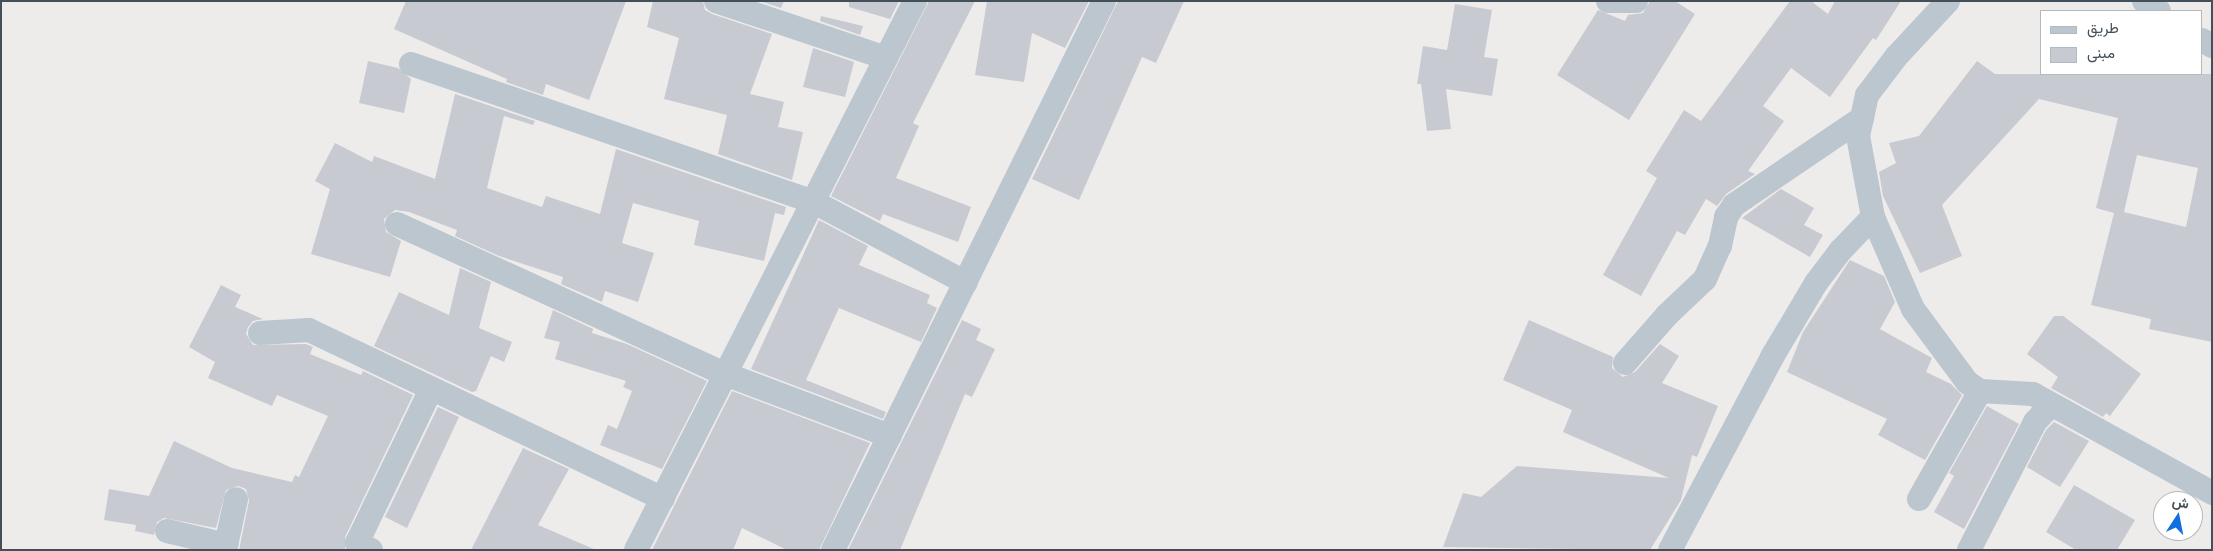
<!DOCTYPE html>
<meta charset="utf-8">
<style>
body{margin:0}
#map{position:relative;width:2213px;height:551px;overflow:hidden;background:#eeebeb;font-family:Barlow,Vazirmatn,sans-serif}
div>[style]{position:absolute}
.building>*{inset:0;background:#c8cad1}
.minor>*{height:24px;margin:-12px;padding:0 12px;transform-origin:12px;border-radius:12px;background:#bbc6cf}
span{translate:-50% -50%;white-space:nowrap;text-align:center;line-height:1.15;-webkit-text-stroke:4.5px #fff;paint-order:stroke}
.frame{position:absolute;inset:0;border:2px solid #434f59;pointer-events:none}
.legend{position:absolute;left:2040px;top:10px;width:162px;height:65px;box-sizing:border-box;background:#fff;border:1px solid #b4b9bd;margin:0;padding:6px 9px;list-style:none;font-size:15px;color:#434f59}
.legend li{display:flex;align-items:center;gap:10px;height:25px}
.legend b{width:25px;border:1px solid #b4b9bd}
.north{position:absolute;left:2153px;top:491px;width:50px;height:50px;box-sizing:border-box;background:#fff;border:1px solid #b4b9bd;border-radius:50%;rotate:11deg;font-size:14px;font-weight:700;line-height:20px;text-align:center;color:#434f59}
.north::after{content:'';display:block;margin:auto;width:18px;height:22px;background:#136fe0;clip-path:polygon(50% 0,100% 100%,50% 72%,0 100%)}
</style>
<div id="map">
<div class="building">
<i style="clip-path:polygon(406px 1px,626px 1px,589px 100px,546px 84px,543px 95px,506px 82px,507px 79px,394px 29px)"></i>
<i style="clip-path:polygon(653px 1px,703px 1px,705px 10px,712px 14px,772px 34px,750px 94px,784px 102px,778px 127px,803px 132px,792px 180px,718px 154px,727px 115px,664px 99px,679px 38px,647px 27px)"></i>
<i style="clip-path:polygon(760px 1px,784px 1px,781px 8px)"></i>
<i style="clip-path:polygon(849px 1px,899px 1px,890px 19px,849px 7px)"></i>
<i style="clip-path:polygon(929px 1px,975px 1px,913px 123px,919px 126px,896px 178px,971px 207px,958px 242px,883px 214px,880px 221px,831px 196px)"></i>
<i style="clip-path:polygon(987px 1px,1089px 1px,1065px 48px,1032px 33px,1024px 82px,975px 75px)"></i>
<i style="clip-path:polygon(1118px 1px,1184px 1px,1156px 63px,1142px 57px,1079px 200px,1032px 179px)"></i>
<i style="clip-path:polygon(1650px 1px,1675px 1px,1695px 14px,1629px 120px,1557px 75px,1598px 10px,1625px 21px,1628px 15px,1643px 13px)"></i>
<i style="clip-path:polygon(1790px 1px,1811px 1px,1828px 14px,1835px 1px,1901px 1px,1876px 40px,1873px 38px,1830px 97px,1791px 68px,1763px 106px,1784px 121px,1748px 171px,1755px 174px,1726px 194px,1717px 206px,1706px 199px,1685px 235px,1677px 231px,1641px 296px,1603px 275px,1657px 178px,1646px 171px,1684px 110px,1701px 121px)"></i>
<i style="clip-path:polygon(1455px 4px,1492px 10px,1484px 57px,1498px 59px,1492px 96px,1446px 89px,1451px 129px,1427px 131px,1421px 84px,1417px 84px,1423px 46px,1447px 50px)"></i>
<i style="clip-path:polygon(821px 16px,863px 26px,860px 35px,820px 21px)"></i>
<i style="clip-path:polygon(813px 48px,854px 62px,845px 97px,803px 87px)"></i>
<i style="clip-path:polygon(368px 61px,398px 68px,411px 79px,404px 113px,359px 103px)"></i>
<i style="clip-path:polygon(evenodd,1977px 61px,1995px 74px,2212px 74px,2212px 342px,2149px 329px,2151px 319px,2091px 305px,2114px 213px,2096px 208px,2118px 118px,2039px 99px,1942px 205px,1962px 256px,1920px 273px,1883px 196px,1879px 172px,1896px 163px,1889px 143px,1919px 136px,1977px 61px,2137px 155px,2198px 168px,2186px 227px,2124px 212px,2137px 155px)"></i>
<i style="clip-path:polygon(455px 94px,535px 121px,533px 125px,504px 116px,487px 188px,542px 207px,546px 196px,600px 214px,616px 149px,786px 207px,784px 215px,775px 213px,764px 261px,694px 245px,699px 221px,633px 203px,622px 243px,654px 253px,638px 302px,605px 291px,602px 302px,561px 284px,563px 277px,499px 256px,455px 236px,457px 230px,409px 212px,395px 210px,384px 219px,386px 232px,401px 241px,390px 277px,311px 254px,330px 189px,315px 181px,335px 143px,372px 162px,374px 156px,435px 179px)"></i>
<i style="clip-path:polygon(1781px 189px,1814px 208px,1804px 225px,1823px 235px,1810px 257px,1742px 218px)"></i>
<i style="clip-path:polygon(819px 220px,868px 246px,859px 265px,930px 295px,927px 303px,937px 308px,921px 342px,839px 308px,806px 380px,886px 412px,883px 419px,751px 369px)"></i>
<i style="clip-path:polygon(1850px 260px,1884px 276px,1895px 302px,1880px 329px,1932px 358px,1926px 372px,1951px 384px,1962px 395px,1925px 460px,1878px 435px,1887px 419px,1787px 372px,1803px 332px)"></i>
<i style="clip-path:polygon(460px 268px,491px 282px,479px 328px,512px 342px,504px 362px,491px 356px,476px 391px,472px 392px,374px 346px,399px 292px,449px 315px)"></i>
<i style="clip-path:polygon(221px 285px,241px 295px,235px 307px,263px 319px,253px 321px,248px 327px,246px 334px,253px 345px,306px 344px,313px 347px,310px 354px,361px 375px,363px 371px,413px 395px,345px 537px,345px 550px,239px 550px,249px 501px,246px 489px,238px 486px,226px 490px,216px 528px,164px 518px,157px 522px,154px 535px,135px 531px,136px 525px,104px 520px,109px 489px,149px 496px,174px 441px,232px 468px,292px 482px,295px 475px,299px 477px,328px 416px,277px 395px,272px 406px,208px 378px,215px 362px,189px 347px)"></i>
<i style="clip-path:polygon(553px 310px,593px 329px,592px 333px,627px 344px,707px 381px,662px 469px,600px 445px,608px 425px,617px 429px,632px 391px,623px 387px,626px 381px,555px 359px,560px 342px,544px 338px)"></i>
<i style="clip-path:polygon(2054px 316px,2063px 316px,2141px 374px,2110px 416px,2106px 413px,2103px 417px,2051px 388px,2058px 377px,2027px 354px)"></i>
<i style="clip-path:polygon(962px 320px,981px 329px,976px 340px,995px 349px,972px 397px,965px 394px,900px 550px,848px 550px)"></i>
<i style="clip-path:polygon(1529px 320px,1613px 357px,1612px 368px,1623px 377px,1635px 372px,1660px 344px,1679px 356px,1662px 383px,1718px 406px,1697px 457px,1692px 455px,1681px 500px,1650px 550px,1443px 547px,1463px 493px,1481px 497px,1517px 466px,1669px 478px,1563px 432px,1572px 410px,1503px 380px)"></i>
<i style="clip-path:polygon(732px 391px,870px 443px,819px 550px,787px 550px,742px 528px,733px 550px,652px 550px)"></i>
<i style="clip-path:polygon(1987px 406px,2019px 424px,1964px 529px,1934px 512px,1954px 476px,1949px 473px)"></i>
<i style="clip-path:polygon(438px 407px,459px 417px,407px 528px,385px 517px)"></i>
<i style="clip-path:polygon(2054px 422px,2089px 441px,2060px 487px,2027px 467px,2046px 430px)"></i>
<i style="clip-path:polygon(523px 448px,569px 469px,538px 525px,596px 550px,471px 550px)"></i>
<i style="clip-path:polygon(2074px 485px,2135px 520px,2117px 550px,2076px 550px,2046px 532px)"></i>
</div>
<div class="minor">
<i style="left:716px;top:1px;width:179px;rotate:18.5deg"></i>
<i style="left:1608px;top:1px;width:28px"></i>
<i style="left:1948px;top:1px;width:76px;rotate:132.9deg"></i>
<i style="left:1896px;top:57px;width:48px;rotate:127.3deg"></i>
<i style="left:1867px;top:95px;width:42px;rotate:102.4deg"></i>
<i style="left:1858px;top:136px;width:82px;rotate:79.5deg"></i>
<i style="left:1873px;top:217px;width:100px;rotate:66.5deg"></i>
<i style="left:1913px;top:309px;width:91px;rotate:53.5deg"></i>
<i style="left:1967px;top:382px;width:16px;rotate:35deg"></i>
<i style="left:1980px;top:391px;width:53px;rotate:3.2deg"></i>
<i style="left:2033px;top:394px;width:205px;rotate:28.9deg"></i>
<i style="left:2144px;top:1px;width:18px;rotate:34deg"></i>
<i style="left:2202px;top:40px;width:12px;rotate:31deg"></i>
<i style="left:411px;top:64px;width:424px;rotate:18.9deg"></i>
<i style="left:812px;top:201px;width:174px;rotate:28deg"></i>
<i style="left:397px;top:224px;width:361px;rotate:24.6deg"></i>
<i style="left:725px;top:374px;width:176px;rotate:20.6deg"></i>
<i style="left:260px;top:333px;width:49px;rotate:-3.5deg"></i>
<i style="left:309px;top:330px;width:392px;rotate:25.5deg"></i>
<i style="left:1625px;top:363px;width:64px;rotate:-48.8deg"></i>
<i style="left:1667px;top:315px;width:52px;rotate:-43.5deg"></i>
<i style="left:1705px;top:279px;width:36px;rotate:-66deg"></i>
<i style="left:1720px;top:246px;width:30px;rotate:-78deg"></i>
<i style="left:1726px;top:217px;width:14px;rotate:-56deg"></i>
<i style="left:1734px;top:205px;width:155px;rotate:-34.2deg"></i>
<i style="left:1919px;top:499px;width:124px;rotate:-60.5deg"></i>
<i style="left:167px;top:531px;width:61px;rotate:13.3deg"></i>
<i style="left:225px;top:550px;width:52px;rotate:-77.8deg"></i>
<i style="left:371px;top:550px;width:16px;rotate:-153deg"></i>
<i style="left:357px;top:543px;width:171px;rotate:-64.3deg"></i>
<i style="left:636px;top:550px;width:616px;rotate:-63.06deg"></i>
<i style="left:833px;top:550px;width:612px;rotate:-63.73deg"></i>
<i style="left:1670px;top:550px;width:218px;rotate:-62.1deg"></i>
<i style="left:1772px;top:357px;width:86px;rotate:-59.3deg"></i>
<i style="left:1816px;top:283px;width:41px;rotate:-52.9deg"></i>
<i style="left:1841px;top:250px;width:46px;rotate:-45.9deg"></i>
<i style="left:1969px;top:550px;width:144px;rotate:-62.7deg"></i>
<i style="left:2035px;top:422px;width:22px;rotate:-47deg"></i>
</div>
<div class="frame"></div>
<ul class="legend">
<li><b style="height:6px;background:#bbc6cf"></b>طريق</li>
<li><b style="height:14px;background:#c8cad1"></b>مبنى</li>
</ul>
<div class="north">ش</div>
</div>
